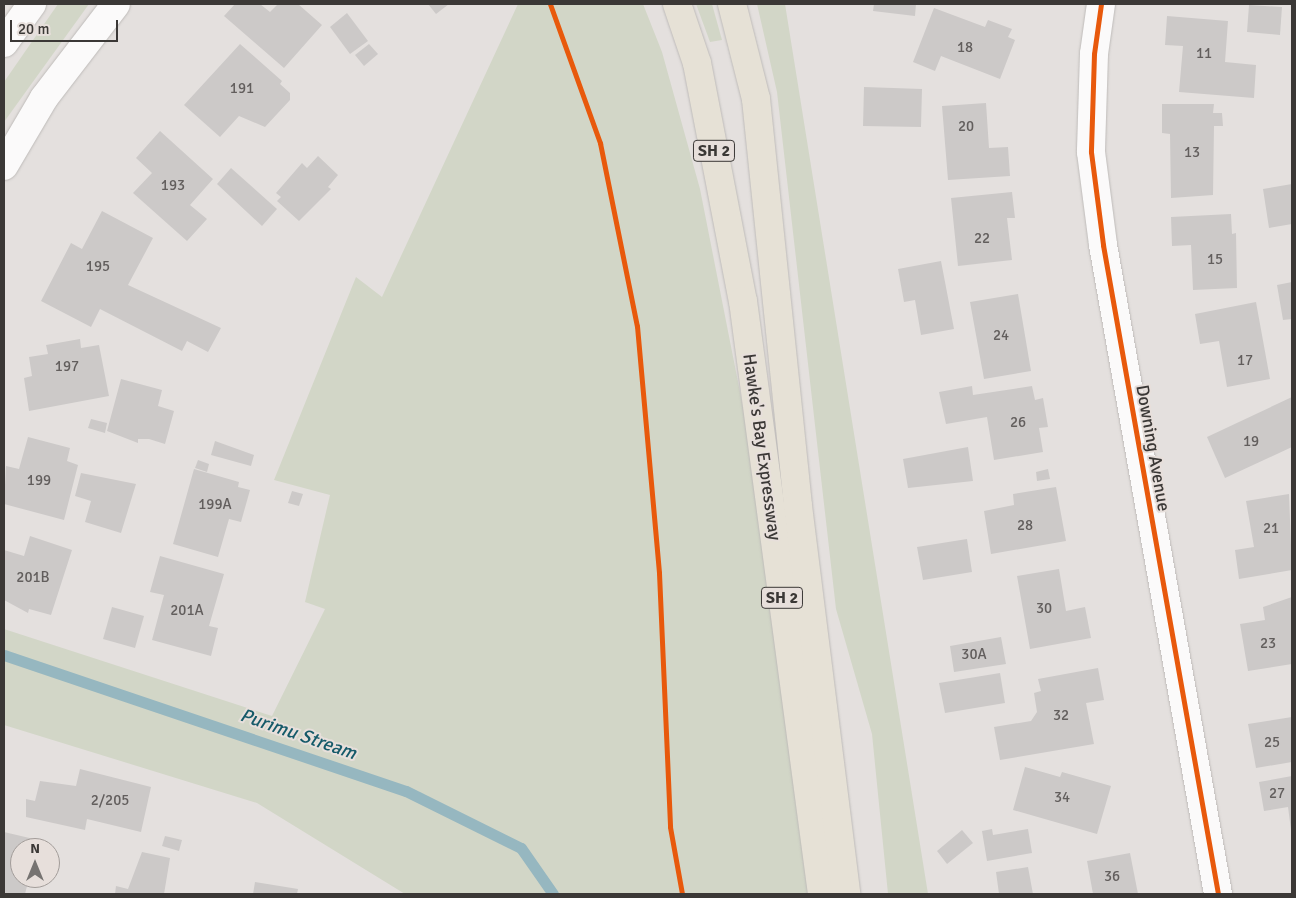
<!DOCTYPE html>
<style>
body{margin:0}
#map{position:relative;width:1296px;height:898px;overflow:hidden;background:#e4e0de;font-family:Signika,sans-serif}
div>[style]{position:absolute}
.green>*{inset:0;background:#d2d6c7}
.stream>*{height:11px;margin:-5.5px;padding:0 5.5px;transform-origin:5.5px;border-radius:5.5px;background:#96b7c0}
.building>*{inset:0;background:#ccc9c8}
.roads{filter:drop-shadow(0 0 1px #bebbb9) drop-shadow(0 0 1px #bebbb9)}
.minor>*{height:28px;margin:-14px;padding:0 14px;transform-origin:14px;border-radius:14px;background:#fbfafa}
.secondary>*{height:28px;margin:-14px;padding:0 14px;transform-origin:14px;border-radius:14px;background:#fbfafa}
.trunk>*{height:28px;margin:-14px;padding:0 14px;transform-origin:14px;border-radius:14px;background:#e6e1d6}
.cycleway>*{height:5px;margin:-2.5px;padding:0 2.5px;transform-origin:2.5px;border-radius:2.5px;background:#e8590c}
span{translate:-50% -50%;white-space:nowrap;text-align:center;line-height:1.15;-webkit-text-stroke:4px #e7dfdb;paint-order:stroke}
.number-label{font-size:15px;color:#625e5d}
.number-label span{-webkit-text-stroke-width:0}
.shield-label span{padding:1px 4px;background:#e7dfdb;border:1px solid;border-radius:4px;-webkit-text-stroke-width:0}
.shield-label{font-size:16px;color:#3b3836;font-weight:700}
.street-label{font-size:18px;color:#3b3836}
.water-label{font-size:19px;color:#155a69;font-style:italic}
.frame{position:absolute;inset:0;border:5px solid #3b3836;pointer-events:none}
.north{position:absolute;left:10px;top:838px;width:50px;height:50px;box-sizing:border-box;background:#e7dfdb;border:1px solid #a29c99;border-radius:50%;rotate:0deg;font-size:14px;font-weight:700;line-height:20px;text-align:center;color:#3b3836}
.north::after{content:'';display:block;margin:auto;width:18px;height:22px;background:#767371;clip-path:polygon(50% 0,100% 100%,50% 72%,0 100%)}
.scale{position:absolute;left:10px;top:20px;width:108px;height:22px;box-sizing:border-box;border:2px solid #3b3836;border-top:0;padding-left:6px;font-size:15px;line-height:18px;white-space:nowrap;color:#3b3836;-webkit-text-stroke:4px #e7dfdb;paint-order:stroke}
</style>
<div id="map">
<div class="green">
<i style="clip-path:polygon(58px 4px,89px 4px,4px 122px,4px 82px)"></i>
<i style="clip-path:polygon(518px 4px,643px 4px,662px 52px,700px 189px,751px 448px,812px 894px,405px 894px,257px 803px,4px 725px,4px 629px,272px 716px,325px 609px,305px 602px,330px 495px,274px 480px,356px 277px,382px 297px)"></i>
<i style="clip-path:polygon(696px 4px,712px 4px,722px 40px,710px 42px)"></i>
<i style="clip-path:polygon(757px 4px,785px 4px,928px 894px,888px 894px,872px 734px,836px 609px,777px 92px)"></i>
</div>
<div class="stream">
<i style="left:4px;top:655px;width:424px;rotate:18.7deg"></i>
<i style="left:406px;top:791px;width:128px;rotate:26.4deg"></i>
<i style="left:521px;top:848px;width:56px;rotate:55.2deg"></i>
</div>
<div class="building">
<i style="clip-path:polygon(235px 4px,260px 4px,270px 12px,278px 4px,298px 4px,322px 25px,284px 68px,224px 16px)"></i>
<i style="clip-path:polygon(428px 4px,449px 4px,436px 14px)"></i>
<i style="clip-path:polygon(874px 4px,916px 4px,915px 16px,873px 11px)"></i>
<i style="clip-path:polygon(1249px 5px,1282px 7px,1280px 35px,1247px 32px)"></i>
<i style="clip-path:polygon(934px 8px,985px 27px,988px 20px,1012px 29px,1008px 37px,1015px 40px,1000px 79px,941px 56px,935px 71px,913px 62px)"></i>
<i style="clip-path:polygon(347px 13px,368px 41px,350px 54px,330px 27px)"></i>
<i style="clip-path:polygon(1167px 16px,1228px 21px,1225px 62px,1256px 65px,1254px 98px,1179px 92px,1183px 46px,1165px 45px)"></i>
<i style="clip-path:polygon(240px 44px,282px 81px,280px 84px,290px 93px,290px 100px,265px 127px,239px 116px,220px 137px,184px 105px)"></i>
<i style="clip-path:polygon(369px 44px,378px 54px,364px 66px,355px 55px)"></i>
<i style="clip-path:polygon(864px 87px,922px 89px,921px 127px,863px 126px)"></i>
<i style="clip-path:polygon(986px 103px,989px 148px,1008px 147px,1010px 176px,948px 180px,942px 106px)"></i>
<i style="clip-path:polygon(1162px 104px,1214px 104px,1213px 113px,1222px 113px,1223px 126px,1214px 126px,1213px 195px,1171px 198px,1170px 134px,1162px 133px)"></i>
<i style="clip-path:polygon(160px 131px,213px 179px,190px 205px,207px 219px,187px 241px,133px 193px,152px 173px,136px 158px)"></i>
<i style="clip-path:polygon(318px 156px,338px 175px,328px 187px,331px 189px,299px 221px,277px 201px,281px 197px,276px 193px,302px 163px,307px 168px)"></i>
<i style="clip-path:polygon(231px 168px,277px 209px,262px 226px,217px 184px)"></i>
<i style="clip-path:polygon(1292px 184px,1292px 224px,1269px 228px,1263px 189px)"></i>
<i style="clip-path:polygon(1012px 192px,1015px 218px,1007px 218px,1012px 260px,958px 266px,951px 198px)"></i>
<i style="clip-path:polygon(102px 211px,153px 238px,128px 285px,221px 328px,208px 352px,187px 341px,182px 351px,100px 309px,91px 327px,41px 301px,71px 243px,82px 249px)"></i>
<i style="clip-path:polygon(1231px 214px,1232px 234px,1236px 233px,1237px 288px,1193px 290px,1191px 245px,1172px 246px,1171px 217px)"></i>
<i style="clip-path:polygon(941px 261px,954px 329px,921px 335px,915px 300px,904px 302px,898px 269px)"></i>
<i style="clip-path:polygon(1292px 282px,1292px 319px,1283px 320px,1277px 285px)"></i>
<i style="clip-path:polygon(1018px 294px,1031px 371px,984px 379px,970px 302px)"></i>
<i style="clip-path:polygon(1256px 302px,1270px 379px,1227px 387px,1219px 341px,1200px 344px,1195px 314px)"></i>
<i style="clip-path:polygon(80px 339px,81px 348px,99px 345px,109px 396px,29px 411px,24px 378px,32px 376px,29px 357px,48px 354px,46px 345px)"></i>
<i style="clip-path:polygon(121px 379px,162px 390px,158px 406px,174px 411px,165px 444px,149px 439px,138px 439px,138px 443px,107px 431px)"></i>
<i style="clip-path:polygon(972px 386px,973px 395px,1032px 386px,1035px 400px,1043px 398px,1048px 427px,1039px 428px,1043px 452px,994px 460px,987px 417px,946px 424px,939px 392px)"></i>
<i style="clip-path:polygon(1292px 397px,1292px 447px,1225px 478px,1207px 437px)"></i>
<i style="clip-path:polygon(91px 419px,107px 423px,105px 433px,88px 428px)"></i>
<i style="clip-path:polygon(28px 437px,70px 448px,67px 461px,78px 465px,64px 520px,4px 504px,6px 466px,19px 469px)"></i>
<i style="clip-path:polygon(215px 441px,254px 455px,251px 466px,211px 455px)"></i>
<i style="clip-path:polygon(968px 447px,973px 481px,908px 488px,903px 459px)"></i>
<i style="clip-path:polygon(198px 460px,209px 464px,207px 472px,195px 468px)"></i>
<i style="clip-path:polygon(194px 469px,239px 482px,238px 487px,250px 490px,241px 522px,229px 519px,218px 557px,173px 544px)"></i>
<i style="clip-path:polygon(1048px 469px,1050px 479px,1037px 481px,1036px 472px)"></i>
<i style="clip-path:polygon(81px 473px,136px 484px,121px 533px,85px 522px,91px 501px,75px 496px)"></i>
<i style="clip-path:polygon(1056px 487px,1066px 541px,991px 554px,984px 511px,1014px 505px,1013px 494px)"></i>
<i style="clip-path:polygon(292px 491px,303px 494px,299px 506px,288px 503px)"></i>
<i style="clip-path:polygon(1289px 494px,1292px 570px,1239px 579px,1235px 550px,1254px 547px,1246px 501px)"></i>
<i style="clip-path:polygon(30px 536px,72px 550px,51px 615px,29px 609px,28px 613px,4px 600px,4px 550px,24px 556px)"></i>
<i style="clip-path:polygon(967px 539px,972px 572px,923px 580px,917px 547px)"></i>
<i style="clip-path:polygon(160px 556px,224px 574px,209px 626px,218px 628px,211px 656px,152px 640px,164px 595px,150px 592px)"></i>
<i style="clip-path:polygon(1059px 569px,1066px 611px,1085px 607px,1091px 638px,1030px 649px,1017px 576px)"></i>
<i style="clip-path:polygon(1292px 597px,1292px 664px,1248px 671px,1240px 624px,1265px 620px,1263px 607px)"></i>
<i style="clip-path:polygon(112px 607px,144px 616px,135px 648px,103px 639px)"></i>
<i style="clip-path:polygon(1001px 637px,1006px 664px,954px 672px,950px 646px)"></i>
<i style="clip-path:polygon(1098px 668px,1104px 700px,1086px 703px,1094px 744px,1000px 760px,994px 727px,1031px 721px,1037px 712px,1034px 693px,1041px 691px,1038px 679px)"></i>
<i style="clip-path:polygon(1000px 673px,1005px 703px,945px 713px,939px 683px)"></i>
<i style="clip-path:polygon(1292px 717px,1292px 762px,1256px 768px,1248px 724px)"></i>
<i style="clip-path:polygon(1025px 767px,1060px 777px,1062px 772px,1111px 786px,1097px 834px,1013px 810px)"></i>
<i style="clip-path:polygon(80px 769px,151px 787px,141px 832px,87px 819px,85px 830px,26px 817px,26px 799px,35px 801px,40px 781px,76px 786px)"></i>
<i style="clip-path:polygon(1292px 776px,1292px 830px,1291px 830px,1288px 807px,1264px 811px,1259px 782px)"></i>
<i style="clip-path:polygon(992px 829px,993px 835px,1028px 829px,1032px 853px,987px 861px,982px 831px)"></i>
<i style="clip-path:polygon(962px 830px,973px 843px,947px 864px,937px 851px)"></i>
<i style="clip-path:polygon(4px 832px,38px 840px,36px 848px,20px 848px,20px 878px,29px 878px,25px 894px,4px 894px)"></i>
<i style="clip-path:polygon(165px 836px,182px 840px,179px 851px,162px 846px)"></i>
<i style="clip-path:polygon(142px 852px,170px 858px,164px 894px,115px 894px,116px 886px,128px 889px)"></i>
<i style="clip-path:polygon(1130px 853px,1138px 894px,1093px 894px,1087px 861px)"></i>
<i style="clip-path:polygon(1028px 867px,1033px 894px,999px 894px,996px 872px)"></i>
<i style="clip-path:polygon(255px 882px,298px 889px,297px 894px,253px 894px)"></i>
</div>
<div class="roads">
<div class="minor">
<i style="left:1101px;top:4px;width:50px;rotate:98deg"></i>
<i style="left:1094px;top:54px;width:98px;rotate:91.8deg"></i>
<i style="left:1091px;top:152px;width:94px;rotate:82.6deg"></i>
<i style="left:1103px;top:245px;width:659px;rotate:79.95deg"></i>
</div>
<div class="secondary">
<i style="left:4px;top:43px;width:48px;rotate:-54.3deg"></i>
<i style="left:4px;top:166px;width:79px;rotate:-59.5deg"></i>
<i style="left:44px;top:98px;width:118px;rotate:-52.5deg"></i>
</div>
<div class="trunk">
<i style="left:677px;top:4px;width:62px;rotate:71.3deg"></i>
<i style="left:697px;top:63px;width:242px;rotate:79.1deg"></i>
<i style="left:743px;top:301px;width:598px;rotate:82.41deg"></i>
<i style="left:732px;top:4px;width:98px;rotate:75.8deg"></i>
<i style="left:756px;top:99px;width:409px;rotate:84.1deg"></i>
<i style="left:798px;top:506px;width:391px;rotate:82.9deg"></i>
</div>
</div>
<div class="cycleway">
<i style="left:550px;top:4px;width:148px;rotate:70.2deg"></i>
<i style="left:600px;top:143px;width:187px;rotate:78.6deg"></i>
<i style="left:637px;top:326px;width:248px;rotate:84.9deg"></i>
<i style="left:659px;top:573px;width:254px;rotate:87.5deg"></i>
<i style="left:670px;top:827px;width:68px;rotate:79.8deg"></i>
<i style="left:1101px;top:4px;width:50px;rotate:98deg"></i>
<i style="left:1094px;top:54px;width:98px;rotate:91.8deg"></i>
<i style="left:1091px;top:152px;width:94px;rotate:82.6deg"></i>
<i style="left:1103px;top:245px;width:659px;rotate:79.95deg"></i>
</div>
<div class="number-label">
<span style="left:965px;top:48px">18</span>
<span style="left:1204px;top:54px">11</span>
<span style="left:242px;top:89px">191</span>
<span style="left:966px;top:127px">20</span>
<span style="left:1192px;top:153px">13</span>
<span style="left:173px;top:186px">193</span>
<span style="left:982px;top:239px">22</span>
<span style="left:1215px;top:260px">15</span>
<span style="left:98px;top:267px">195</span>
<span style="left:1001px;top:336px">24</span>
<span style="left:1245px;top:361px">17</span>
<span style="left:67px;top:367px">197</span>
<span style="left:1018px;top:423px">26</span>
<span style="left:1251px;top:442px">19</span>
<span style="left:39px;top:481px">199</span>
<span style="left:215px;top:505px">199A</span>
<span style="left:1025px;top:526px">28</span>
<span style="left:1271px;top:529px">21</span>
<span style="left:33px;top:578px">201B</span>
<span style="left:1044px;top:609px">30</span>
<span style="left:187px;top:611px">201A</span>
<span style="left:1268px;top:644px">23</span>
<span style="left:974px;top:655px">30A</span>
<span style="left:1061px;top:716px">32</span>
<span style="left:1272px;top:743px">25</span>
<span style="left:1277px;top:794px">27</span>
<span style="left:1062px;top:798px">34</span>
<span style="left:110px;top:801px">2/205</span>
<span style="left:1112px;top:877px">36</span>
</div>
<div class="shield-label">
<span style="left:714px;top:151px">SH 2</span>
<span style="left:782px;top:598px">SH 2</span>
</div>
<div class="street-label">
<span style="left:762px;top:447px;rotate:82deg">Hawke's Bay Expressway</span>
<span style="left:1153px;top:448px;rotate:80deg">Downing Avenue</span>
</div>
<div class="water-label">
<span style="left:298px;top:735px;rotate:19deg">Purimu Stream</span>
</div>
<div class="frame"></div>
<div class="north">N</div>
<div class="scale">20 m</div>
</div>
